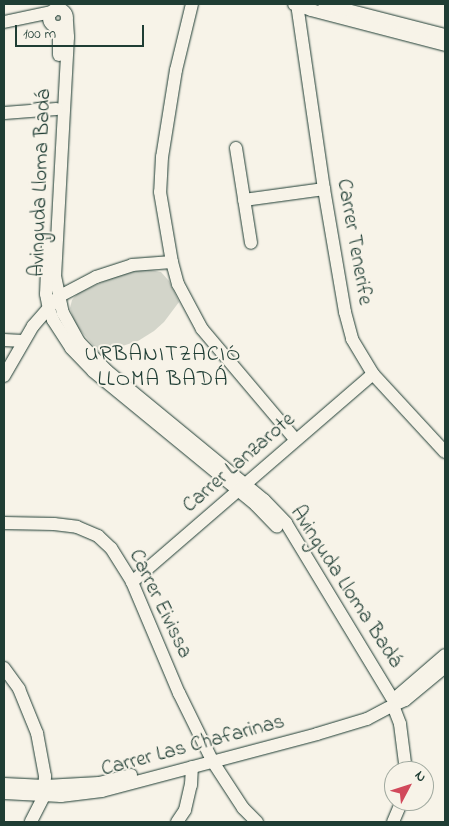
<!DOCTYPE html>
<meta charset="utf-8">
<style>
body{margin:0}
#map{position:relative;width:449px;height:826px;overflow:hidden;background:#f7f3e8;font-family:"Indie Flower",sans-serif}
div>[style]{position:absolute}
.green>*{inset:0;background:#d3d5ca}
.roads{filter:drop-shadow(0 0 1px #1f3d34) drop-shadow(0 0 1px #1f3d34)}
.minor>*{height:12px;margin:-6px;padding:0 6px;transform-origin:6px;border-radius:6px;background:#f7f3e8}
.minor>.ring{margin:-6px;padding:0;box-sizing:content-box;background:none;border:12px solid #f7f3e8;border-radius:50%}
span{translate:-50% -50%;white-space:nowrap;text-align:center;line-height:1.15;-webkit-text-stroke:4px #f7f3e8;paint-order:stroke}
.street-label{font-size:21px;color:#1f3d34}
.neighbourhood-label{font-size:22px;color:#1f3d34;letter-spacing:1px}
.frame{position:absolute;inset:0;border:5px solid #1f3d34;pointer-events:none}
.north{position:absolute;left:384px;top:761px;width:50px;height:50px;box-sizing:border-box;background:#f7f3e8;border:1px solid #a1aaa0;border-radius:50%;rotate:50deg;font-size:14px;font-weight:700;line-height:20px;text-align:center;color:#1f3d34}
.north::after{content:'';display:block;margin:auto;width:18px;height:22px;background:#d1495b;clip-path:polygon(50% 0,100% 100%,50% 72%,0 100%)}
.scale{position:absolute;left:15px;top:25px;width:129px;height:22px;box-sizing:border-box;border:2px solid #1f3d34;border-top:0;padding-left:6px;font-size:15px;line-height:18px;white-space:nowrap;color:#1f3d34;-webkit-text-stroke:4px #f7f3e8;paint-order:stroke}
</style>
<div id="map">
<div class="green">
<i style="clip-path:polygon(145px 269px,161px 272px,169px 281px,179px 302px,164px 322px,154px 331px,138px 341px,116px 348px,98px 351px,75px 324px,70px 308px,72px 300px,78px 293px,116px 276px)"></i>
</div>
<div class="roads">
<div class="minor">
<i style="left:192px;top:4px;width:68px;rotate:103.6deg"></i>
<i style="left:176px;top:70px;width:88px;rotate:99.1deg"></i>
<i style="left:162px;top:157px;width:35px;rotate:93deg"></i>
<i style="left:160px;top:192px;width:71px;rotate:80.3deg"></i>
<i style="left:172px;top:262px;width:23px;rotate:75deg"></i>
<i style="left:178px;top:284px;width:51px;rotate:61.9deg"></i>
<i style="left:202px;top:329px;width:144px;rotate:49.8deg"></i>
<i style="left:294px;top:4px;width:18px;rotate:19deg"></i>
<i style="left:311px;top:10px;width:138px;rotate:14.6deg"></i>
<i style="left:297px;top:4px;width:187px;rotate:81.7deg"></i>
<i style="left:324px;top:189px;width:125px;rotate:80.3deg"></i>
<i style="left:345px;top:312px;width:28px;rotate:75deg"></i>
<i style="left:352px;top:339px;width:41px;rotate:59deg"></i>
<i style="left:373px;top:374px;width:106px;rotate:47.3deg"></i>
<i style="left:324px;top:4px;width:125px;rotate:14.4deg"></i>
<i class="ring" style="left:49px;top:9px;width:6px;height:6px"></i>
<i style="left:4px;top:22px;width:49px;rotate:-11.8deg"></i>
<i style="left:67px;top:22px;width:15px;rotate:86deg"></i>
<i style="left:68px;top:37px;width:239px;rotate:93.1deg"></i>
<i style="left:55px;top:276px;width:38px;rotate:78deg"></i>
<i style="left:63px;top:313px;width:33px;rotate:61deg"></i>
<i style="left:79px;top:342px;width:40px;rotate:46deg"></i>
<i style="left:107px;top:371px;width:203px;rotate:39.4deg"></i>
<i style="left:264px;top:500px;width:32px;rotate:46deg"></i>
<i style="left:286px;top:523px;width:205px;rotate:58.8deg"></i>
<i style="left:59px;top:28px;width:27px;rotate:90deg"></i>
<i style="left:4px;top:113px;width:53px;rotate:-4.3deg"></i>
<i style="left:236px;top:148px;width:96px;rotate:81deg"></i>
<i style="left:244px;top:200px;width:81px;rotate:-7.8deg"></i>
<i style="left:48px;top:245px;width:49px;rotate:92.3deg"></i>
<i style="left:46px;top:294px;width:15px;rotate:79deg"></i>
<i style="left:49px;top:309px;width:12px;rotate:70deg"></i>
<i style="left:53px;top:320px;width:33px;rotate:57deg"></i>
<i style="left:71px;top:348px;width:32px;rotate:46deg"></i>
<i style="left:93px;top:371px;width:211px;rotate:39.4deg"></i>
<i style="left:256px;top:505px;width:30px;rotate:46deg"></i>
<i style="left:4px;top:340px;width:19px;rotate:3deg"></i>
<i style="left:4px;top:376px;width:58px;rotate:-59.9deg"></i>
<i style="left:33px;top:326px;width:38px;rotate:-49deg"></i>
<i style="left:58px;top:297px;width:43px;rotate:-27.8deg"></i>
<i style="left:96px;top:277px;width:38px;rotate:-18deg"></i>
<i style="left:132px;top:265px;width:40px;rotate:-4.3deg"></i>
<i style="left:4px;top:523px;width:50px;rotate:1.1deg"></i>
<i style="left:54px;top:524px;width:23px;rotate:7deg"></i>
<i style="left:77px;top:527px;width:23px;rotate:23deg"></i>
<i style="left:98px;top:536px;width:18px;rotate:43deg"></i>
<i style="left:111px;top:548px;width:40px;rotate:58deg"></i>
<i style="left:132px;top:582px;width:121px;rotate:67.1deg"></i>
<i style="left:179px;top:693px;width:77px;rotate:63.8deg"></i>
<i style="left:213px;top:762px;width:55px;rotate:56.9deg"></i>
<i style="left:243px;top:808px;width:20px;rotate:45deg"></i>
<i style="left:132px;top:582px;width:318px;rotate:-40.8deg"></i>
<i style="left:4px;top:668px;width:26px;rotate:54deg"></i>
<i style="left:19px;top:689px;width:48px;rotate:67.8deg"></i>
<i style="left:37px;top:733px;width:44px;rotate:79.5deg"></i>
<i style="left:45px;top:776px;width:20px;rotate:93deg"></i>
<i style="left:44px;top:796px;width:29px;rotate:117deg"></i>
<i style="left:394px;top:699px;width:67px;rotate:-40.8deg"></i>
<i style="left:396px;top:704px;width:10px;rotate:-24deg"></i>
<i style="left:405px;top:700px;width:52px;rotate:-39.5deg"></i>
<i style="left:394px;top:708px;width:17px;rotate:69deg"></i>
<i style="left:400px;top:724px;width:47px;rotate:82.7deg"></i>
<i style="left:4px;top:784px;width:41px;rotate:2.8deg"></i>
<i style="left:45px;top:786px;width:54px;rotate:-3.2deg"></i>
<i style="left:99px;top:783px;width:33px;rotate:-14deg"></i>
<i style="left:4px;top:793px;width:57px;rotate:3deg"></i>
<i style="left:61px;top:796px;width:41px;rotate:-7deg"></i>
<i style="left:102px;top:791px;width:222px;rotate:-14.8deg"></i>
<i style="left:317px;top:734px;width:52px;rotate:-16.7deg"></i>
<i style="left:367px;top:719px;width:24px;rotate:-28deg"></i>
<i style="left:177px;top:822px;width:14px;rotate:-56deg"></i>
<i style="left:185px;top:810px;width:26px;rotate:-77deg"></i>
<i style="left:191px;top:785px;width:18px;rotate:-87deg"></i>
<i style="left:393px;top:822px;width:23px;rotate:-67deg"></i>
</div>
</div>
<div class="street-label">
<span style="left:41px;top:183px;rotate:-88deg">Avinguda Lloma Badá</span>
<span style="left:354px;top:242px;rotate:80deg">Carrer Tenerife</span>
<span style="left:239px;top:463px;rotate:-41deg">Carrer Lanzarote</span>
<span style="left:346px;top:587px;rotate:57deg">Avinguda Lloma Badá</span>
<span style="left:160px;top:604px;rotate:64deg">Carrer Eivissa</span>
<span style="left:193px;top:746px;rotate:-15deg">Carrer Las Chafarinas</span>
</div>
<div class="neighbourhood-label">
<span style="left:163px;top:368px">URBANITZACIÓ<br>LLOMA BADÁ</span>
</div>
<div class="frame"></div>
<div class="north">N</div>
<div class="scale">100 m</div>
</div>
